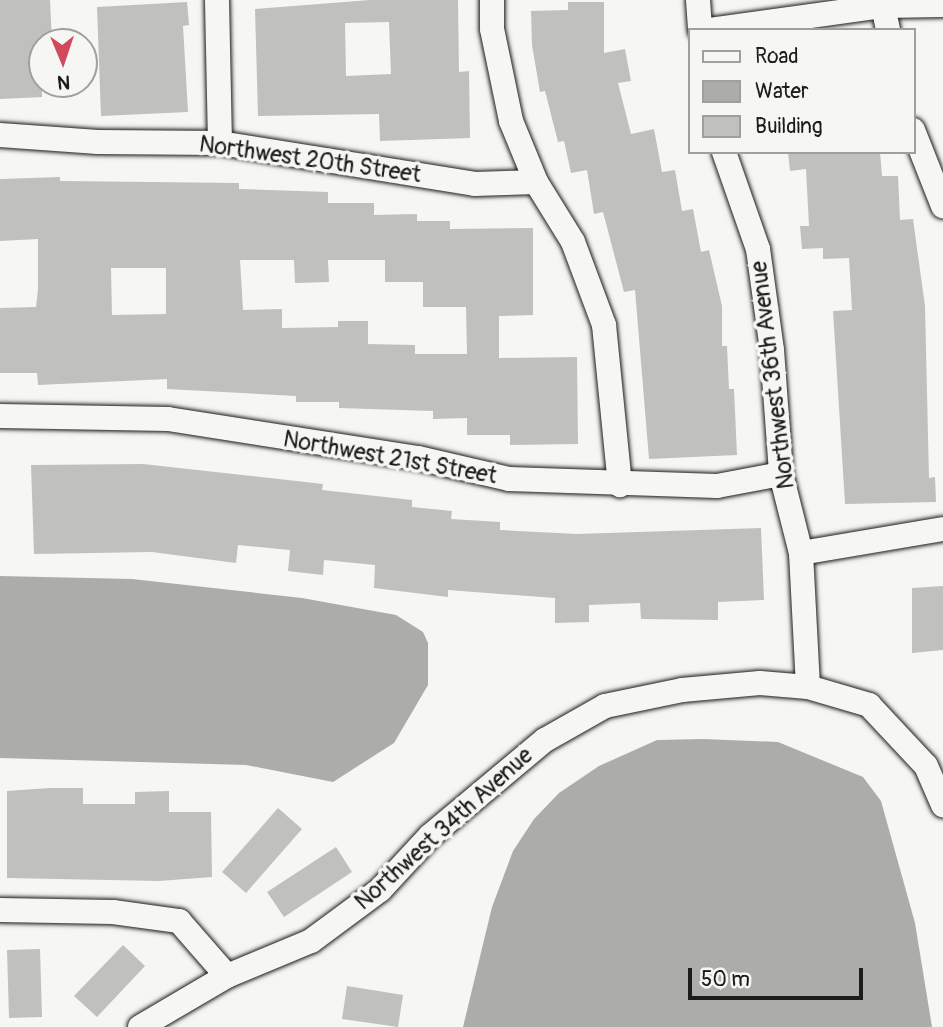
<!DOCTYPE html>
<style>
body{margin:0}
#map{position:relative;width:943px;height:1027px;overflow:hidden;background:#f6f6f2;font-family:Pangolin,sans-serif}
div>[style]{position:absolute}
.water>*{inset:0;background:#acaca9}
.building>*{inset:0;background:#c0c0bd}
.roads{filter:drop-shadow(0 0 2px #1c1c1c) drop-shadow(0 0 2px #1c1c1c)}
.minor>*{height:24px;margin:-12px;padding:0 12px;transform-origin:12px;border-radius:12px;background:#f6f6f2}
span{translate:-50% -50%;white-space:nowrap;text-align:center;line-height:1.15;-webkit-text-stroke:7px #f6f6f2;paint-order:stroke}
.street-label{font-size:23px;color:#1c1c1c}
.legend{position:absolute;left:688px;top:28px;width:228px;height:126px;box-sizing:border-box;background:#f6f6f2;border:2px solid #9f9f9c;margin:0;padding:9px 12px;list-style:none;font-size:21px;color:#1c1c1c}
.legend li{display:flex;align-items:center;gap:14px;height:35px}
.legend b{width:35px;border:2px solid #9f9f9c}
.north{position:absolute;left:28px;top:28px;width:70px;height:70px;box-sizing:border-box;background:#f6f6f2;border:2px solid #9f9f9c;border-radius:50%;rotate:178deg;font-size:19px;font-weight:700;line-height:28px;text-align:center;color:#1c1c1c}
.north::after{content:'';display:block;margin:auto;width:24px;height:32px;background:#d1495b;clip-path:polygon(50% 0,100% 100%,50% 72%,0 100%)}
.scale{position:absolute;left:688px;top:968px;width:175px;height:32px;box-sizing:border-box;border:4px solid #1c1c1c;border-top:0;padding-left:9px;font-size:21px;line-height:24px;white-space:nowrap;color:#1c1c1c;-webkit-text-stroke:5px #f6f6f2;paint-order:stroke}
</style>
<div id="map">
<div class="water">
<i style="clip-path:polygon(0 576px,132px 579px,302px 598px,396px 615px,423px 632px,428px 643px,428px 685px,394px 743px,333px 782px,246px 765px,0 758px)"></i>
<i style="clip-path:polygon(703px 739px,778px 742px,863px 777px,881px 801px,915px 923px,932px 1027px,463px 1027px,492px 907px,513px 851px,534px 819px,559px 793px,599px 766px,657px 740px)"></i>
</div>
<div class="building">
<i style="clip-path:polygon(0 0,50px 0,52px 42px,42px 42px,42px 97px,0 99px)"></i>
<i style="clip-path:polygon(evenodd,370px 0,458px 0,459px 72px,469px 71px,470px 138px,380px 141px,379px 114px,258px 116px,255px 9px,370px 0,389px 22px,391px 74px,346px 76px,345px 23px,389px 22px)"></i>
<i style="clip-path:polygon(187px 2px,189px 25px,183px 26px,188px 112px,101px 116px,97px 7px)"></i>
<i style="clip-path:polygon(568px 2px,604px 2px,604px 53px,625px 49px,631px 81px,618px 83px,631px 134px,654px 129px,662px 172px,675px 170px,682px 211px,693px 209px,701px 252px,709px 250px,722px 306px,722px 346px,727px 346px,729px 389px,734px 389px,737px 455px,649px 459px,635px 290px,624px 292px,603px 212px,594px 214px,587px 170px,571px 173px,564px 141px,558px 142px,545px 91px,540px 92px,532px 45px,531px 11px,568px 10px)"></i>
<i style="clip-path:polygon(788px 152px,880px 152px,882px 176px,898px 176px,900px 220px,913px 219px,925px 306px,929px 478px,935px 477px,936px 502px,845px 504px,833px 311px,852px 310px,849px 258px,823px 259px,823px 248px,802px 249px,800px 226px,809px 226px,806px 169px,790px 171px)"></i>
<i style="clip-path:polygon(evenodd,60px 177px,60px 181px,239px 183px,239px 189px,328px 192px,328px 203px,374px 203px,374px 215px,417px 214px,417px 221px,450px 221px,450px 229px,533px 228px,533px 315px,499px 316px,499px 358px,577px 357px,578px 444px,510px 445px,510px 435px,467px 435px,467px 418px,433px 419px,433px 411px,339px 408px,339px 402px,296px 402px,296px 396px,167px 389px,167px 379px,38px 385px,37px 373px,0 373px,0 308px,36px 307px,38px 289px,38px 239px,0 241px,0 179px,60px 177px,240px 260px,294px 260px,295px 283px,329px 282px,328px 260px,385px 260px,385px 282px,423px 282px,423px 307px,466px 307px,467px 354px,415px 354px,415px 345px,368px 344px,368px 321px,338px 321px,338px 327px,282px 328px,282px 309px,243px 310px,240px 260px,60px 177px,111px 268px,166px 268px,166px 314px,112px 315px,111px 268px)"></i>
<i style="clip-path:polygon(143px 464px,323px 484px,322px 490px,412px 500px,412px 507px,452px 511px,451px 519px,500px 522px,500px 530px,577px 534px,761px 528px,764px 600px,718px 602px,718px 620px,641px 619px,640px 603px,589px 605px,589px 622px,555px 623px,555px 598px,448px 590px,448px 597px,374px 588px,375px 565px,324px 560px,323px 575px,288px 571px,290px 550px,238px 545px,236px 563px,152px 552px,34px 554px,31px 465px)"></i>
<i style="clip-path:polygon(943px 586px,943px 650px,912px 653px,912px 588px)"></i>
<i style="clip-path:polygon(49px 788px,83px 788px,83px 804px,135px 804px,135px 792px,169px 791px,169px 812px,211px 812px,212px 877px,159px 881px,7px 878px,7px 791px)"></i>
<i style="clip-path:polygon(278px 808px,302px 829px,246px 893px,222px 872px)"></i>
<i style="clip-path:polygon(336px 847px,352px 872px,284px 917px,267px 892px)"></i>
<i style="clip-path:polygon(123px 945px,145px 966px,97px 1017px,74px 996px)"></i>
<i style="clip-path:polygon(40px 949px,42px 1017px,9px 1018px,7px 950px)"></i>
<i style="clip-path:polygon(347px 986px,403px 995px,398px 1027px,342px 1019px)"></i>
</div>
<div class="roads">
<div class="minor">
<i style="left:217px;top:0;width:143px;rotate:88.8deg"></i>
<i style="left:492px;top:0;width:29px;rotate:90deg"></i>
<i style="left:492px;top:29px;width:94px;rotate:78.3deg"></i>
<i style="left:511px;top:121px;width:66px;rotate:67.7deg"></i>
<i style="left:536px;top:182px;width:70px;rotate:58.3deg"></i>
<i style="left:573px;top:242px;width:89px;rotate:69.5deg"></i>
<i style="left:604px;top:325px;width:161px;rotate:84.3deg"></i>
<i style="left:698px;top:0;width:30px;rotate:86deg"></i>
<i style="left:883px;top:6px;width:25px;rotate:78deg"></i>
<i style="left:710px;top:30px;width:175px;rotate:-7.9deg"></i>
<i style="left:883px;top:6px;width:60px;rotate:-1deg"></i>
<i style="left:913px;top:130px;width:82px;rotate:68.5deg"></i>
<i style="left:0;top:135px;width:98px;rotate:4.1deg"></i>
<i style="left:98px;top:142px;width:122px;rotate:0.5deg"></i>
<i style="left:220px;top:143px;width:258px;rotate:9.1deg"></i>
<i style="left:475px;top:184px;width:61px;rotate:-1.9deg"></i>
<i style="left:724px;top:152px;width:103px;rotate:70.7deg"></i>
<i style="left:758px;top:249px;width:102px;rotate:82.1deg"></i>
<i style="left:772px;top:350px;width:124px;rotate:85.8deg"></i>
<i style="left:781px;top:474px;width:81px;rotate:75.8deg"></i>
<i style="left:801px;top:553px;width:134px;rotate:87deg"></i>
<i style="left:0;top:416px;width:168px;rotate:1deg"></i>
<i style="left:168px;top:419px;width:253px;rotate:8.9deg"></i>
<i style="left:418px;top:458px;width:93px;rotate:13deg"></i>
<i style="left:509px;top:479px;width:208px;rotate:1.9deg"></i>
<i style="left:717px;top:486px;width:65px;rotate:-10.6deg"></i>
<i style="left:801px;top:553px;width:144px;rotate:-9.6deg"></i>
<i style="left:0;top:910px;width:113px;rotate:1deg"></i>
<i style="left:113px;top:912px;width:67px;rotate:7.8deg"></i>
<i style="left:179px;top:921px;width:73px;rotate:48.9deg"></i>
<i style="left:140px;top:1027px;width:101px;rotate:-30.4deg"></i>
<i style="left:227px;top:976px;width:91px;rotate:-22.6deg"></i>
<i style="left:311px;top:941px;width:86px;rotate:-36.5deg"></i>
<i style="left:380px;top:890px;width:74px;rotate:-47.2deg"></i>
<i style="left:430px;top:836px;width:150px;rotate:-39.9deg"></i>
<i style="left:545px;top:740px;width:69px;rotate:-29.5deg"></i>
<i style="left:605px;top:706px;width:79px;rotate:-11.7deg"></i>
<i style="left:682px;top:690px;width:78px;rotate:-5.1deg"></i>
<i style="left:760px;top:683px;width:48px;rotate:4.8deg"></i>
<i style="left:808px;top:687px;width:64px;rotate:16.4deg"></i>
<i style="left:869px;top:705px;width:83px;rotate:46.9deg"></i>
<i style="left:926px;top:766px;width:43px;rotate:66.4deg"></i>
</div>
</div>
<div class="street-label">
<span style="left:310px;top:160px;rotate:8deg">Northwest 20th Street</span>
<span style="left:773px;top:375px;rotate:-97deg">Northwest 36th Avenue</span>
<span style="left:390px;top:458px;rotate:10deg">Northwest 21st Street</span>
<span style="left:444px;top:829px;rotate:-42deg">Northwest 34th Avenue</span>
</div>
<ul class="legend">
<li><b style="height:9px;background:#f6f6f2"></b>Road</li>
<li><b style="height:19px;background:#acaca9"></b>Water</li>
<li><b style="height:19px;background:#c0c0bd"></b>Building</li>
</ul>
<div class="north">N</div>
<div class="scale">50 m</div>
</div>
